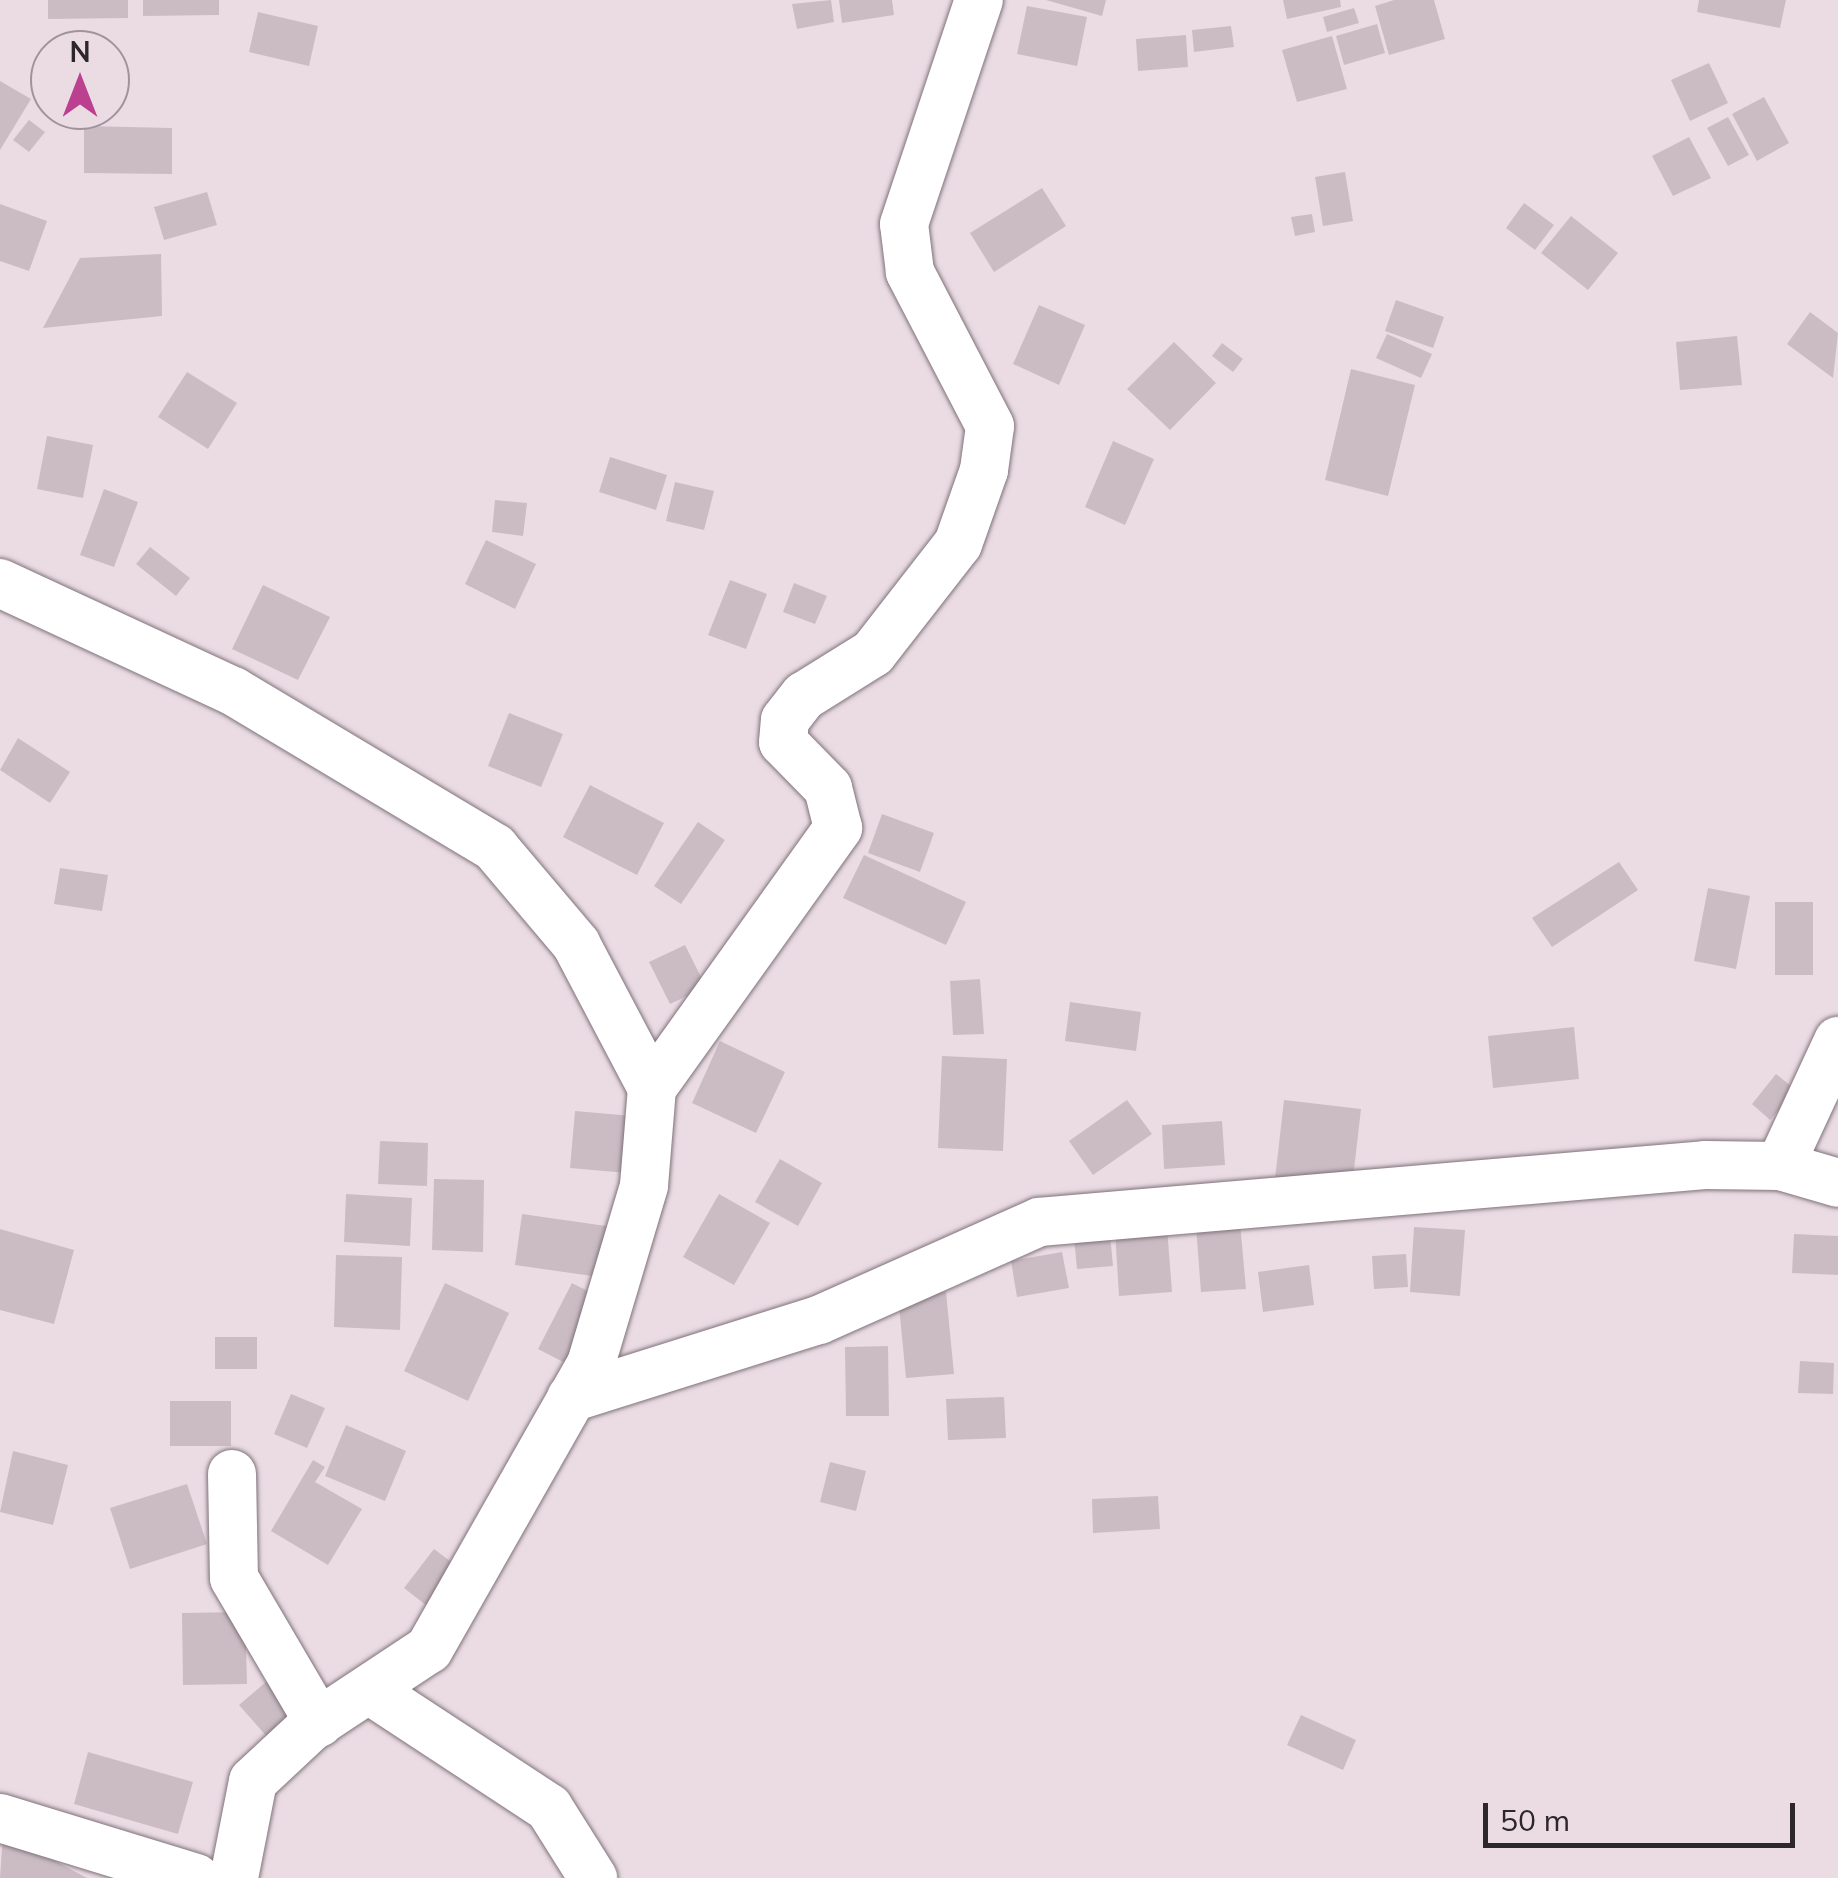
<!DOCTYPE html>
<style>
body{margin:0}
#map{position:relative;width:1838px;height:1878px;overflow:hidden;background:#ebdce4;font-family:Mulish,sans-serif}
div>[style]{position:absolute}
.building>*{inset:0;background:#cbbcc4}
.roads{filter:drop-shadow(0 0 2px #7f7279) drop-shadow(0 0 2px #7f7279)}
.minor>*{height:48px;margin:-24px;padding:0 24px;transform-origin:24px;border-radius:24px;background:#fff}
span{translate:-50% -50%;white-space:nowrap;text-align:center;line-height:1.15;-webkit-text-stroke:10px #ebdce4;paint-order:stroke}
.north{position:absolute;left:30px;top:30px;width:100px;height:100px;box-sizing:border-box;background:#ebdce4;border:2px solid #9f949a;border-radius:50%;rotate:0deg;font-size:28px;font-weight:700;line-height:40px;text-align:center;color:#2d272a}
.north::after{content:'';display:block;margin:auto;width:35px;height:45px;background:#bb4090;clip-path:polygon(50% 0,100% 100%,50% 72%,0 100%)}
.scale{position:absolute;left:1483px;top:1803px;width:312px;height:45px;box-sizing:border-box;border:5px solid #2d272a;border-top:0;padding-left:12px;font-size:30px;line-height:35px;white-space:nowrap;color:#2d272a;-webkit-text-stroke:8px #ebdce4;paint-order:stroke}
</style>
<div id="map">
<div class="building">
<i style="clip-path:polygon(48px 0,128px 0,128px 18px,48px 19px)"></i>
<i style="clip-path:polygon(143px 0,219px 0,219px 15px,143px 16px)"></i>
<i style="clip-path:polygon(831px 0,834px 22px,797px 29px,792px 4px)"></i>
<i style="clip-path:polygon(839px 0,892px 0,894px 15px,842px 23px)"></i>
<i style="clip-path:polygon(1046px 0,1106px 0,1102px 16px)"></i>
<i style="clip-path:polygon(1283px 0,1340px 0,1341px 7px,1287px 19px)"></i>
<i style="clip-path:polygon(1394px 0,1434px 0,1445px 39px,1389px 55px,1375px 6px)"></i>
<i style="clip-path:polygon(1699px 0,1786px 0,1780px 28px,1697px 12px)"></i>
<i style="clip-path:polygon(1027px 6px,1087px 17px,1077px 66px,1017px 54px)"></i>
<i style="clip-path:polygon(1354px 8px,1359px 23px,1327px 32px,1323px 17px)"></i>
<i style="clip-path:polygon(258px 12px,318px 26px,309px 66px,249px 52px)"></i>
<i style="clip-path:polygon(1377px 24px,1385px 53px,1344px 65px,1336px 36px)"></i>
<i style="clip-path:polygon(1231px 26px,1234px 47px,1194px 52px,1192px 30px)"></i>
<i style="clip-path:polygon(1186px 35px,1188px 67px,1138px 71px,1136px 39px)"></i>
<i style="clip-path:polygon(1332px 36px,1347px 89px,1297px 102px,1282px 50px)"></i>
<i style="clip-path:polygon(1709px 63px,1728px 103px,1690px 121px,1671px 80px)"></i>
<i style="clip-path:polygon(0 81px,31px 99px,0 150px)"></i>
<i style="clip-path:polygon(1764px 97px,1789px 143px,1757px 161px,1732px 114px)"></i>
<i style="clip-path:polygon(1728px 117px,1749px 155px,1728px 166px,1707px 128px)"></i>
<i style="clip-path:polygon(29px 120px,45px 132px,29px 152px,13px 140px)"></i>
<i style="clip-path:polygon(84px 126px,172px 128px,172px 174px,84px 173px)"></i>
<i style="clip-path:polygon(1689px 137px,1711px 178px,1673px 196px,1652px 156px)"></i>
<i style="clip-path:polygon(1345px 172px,1353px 221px,1323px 226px,1315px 177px)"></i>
<i style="clip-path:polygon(1042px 188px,1066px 226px,994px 272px,970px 233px)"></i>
<i style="clip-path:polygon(207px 192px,217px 225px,164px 240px,154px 207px)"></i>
<i style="clip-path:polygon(1524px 203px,1554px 225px,1535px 250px,1506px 228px)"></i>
<i style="clip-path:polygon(0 204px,47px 221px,29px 271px,0 261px)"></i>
<i style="clip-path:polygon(1312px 214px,1315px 232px,1295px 236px,1291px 217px)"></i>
<i style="clip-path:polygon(1571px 216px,1618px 253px,1588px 290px,1541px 253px)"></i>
<i style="clip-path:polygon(161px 254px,162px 316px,43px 328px,80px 258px)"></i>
<i style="clip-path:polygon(1396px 300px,1444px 317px,1433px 348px,1385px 331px)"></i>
<i style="clip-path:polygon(1039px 305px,1085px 325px,1059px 385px,1013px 364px)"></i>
<i style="clip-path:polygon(1810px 312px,1838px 333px,1833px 378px,1787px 344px)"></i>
<i style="clip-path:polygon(1387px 334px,1432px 354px,1421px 378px,1376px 358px)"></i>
<i style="clip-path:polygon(1737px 336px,1742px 385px,1680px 390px,1676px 342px)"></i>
<i style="clip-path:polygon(1174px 342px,1216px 383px,1170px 430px,1127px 389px)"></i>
<i style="clip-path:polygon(1222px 343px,1243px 359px,1233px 372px,1212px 356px)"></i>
<i style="clip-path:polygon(1351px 369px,1415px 385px,1388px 496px,1325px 480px)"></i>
<i style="clip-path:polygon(187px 372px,237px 403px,208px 449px,158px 417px)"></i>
<i style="clip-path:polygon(47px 436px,93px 445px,83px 498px,37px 489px)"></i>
<i style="clip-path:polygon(1113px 441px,1154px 459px,1125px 525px,1085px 507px)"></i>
<i style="clip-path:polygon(610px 457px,667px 475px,656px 510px,599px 492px)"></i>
<i style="clip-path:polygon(675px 482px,714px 491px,704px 530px,666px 521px)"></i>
<i style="clip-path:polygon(104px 489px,138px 502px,114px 567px,80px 555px)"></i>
<i style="clip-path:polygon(495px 500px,527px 503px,523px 536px,492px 532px)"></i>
<i style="clip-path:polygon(486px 540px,536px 564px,515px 609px,465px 584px)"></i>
<i style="clip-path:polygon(150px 547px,190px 578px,176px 596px,136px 564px)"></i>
<i style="clip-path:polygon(730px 580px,767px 594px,746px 649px,708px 635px)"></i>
<i style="clip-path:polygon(794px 583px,827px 596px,815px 624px,783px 612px)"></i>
<i style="clip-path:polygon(263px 585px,330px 617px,298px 680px,232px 649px)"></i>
<i style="clip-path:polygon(509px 713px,563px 734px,541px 787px,488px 766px)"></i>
<i style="clip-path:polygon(18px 738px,70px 772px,50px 803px,0 770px)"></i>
<i style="clip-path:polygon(590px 785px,664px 823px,637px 875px,563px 837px)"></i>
<i style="clip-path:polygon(882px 814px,934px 833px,920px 872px,868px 853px)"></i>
<i style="clip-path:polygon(698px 822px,725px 840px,681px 904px,654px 886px)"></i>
<i style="clip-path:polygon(864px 855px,966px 902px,946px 945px,843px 898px)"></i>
<i style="clip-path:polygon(1619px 862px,1638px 890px,1552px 947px,1532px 918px)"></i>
<i style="clip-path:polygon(60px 868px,108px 875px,102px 911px,54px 904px)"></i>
<i style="clip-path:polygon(1708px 888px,1750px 896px,1736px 969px,1694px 961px)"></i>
<i style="clip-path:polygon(1775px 902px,1813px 902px,1813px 975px,1775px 975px)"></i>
<i style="clip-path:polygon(685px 945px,706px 987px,670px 1004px,649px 962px)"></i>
<i style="clip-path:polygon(980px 979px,984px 1034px,953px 1035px,950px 981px)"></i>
<i style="clip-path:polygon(1070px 1002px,1141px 1012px,1136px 1051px,1065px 1041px)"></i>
<i style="clip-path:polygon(1574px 1027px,1579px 1079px,1493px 1088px,1488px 1036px)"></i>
<i style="clip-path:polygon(720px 1041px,785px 1072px,756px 1133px,692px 1103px)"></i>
<i style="clip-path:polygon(942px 1056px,1007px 1059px,1003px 1151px,938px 1148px)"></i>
<i style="clip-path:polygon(1776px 1074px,1796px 1090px,1770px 1120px,1752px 1104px)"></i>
<i style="clip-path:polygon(1127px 1100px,1152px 1134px,1093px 1175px,1069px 1141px)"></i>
<i style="clip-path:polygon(1284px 1100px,1361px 1109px,1352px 1187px,1275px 1179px)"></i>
<i style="clip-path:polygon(575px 1111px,632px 1116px,627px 1173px,570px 1168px)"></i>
<i style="clip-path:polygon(1222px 1121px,1225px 1165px,1164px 1169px,1162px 1125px)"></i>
<i style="clip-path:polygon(380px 1141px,428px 1143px,427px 1186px,378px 1184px)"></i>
<i style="clip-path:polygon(780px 1159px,822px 1183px,798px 1226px,755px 1202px)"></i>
<i style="clip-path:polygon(434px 1179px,484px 1180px,483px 1252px,432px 1250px)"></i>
<i style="clip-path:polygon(346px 1194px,412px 1198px,410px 1246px,344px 1242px)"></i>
<i style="clip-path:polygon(719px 1194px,770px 1223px,734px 1285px,683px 1257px)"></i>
<i style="clip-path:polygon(522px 1214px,613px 1227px,606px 1278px,515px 1265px)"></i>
<i style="clip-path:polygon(1240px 1223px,1246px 1289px,1201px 1292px,1196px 1227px)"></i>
<i style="clip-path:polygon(1109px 1224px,1113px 1266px,1077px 1269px,1073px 1227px)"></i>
<i style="clip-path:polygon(1167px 1227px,1172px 1292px,1119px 1296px,1115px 1230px)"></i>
<i style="clip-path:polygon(1414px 1227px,1465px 1230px,1460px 1296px,1410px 1292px)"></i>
<i style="clip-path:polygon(0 1229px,74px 1250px,54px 1324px,0 1310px)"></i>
<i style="clip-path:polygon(1794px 1234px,1838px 1236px,1838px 1275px,1792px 1273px)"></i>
<i style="clip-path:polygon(1062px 1252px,1069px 1288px,1017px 1297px,1011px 1261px)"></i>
<i style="clip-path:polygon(1406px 1254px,1408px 1287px,1374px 1289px,1372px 1256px)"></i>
<i style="clip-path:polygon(336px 1255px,402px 1257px,400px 1330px,334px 1327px)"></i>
<i style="clip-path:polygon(1309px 1265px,1314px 1305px,1263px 1312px,1258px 1272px)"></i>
<i style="clip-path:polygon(445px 1283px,509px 1313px,468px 1401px,404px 1371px)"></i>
<i style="clip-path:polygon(572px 1283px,607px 1301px,573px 1367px,538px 1349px)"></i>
<i style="clip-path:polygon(946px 1292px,954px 1374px,906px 1378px,898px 1296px)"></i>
<i style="clip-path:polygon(215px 1337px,257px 1337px,257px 1369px,215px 1369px)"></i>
<i style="clip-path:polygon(888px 1346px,889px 1416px,846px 1416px,845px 1347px)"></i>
<i style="clip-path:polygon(1800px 1361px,1834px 1363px,1833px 1394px,1798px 1393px)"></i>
<i style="clip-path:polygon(291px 1394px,325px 1408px,307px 1448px,274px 1434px)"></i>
<i style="clip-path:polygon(1004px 1397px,1006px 1438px,948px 1440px,946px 1399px)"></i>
<i style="clip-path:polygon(170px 1401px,231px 1401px,231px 1446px,170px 1446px)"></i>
<i style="clip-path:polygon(346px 1425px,406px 1451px,385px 1501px,325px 1476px)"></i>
<i style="clip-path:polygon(13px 1451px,68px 1465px,53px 1525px,0 1512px)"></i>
<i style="clip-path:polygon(313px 1460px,325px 1467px,315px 1482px,362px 1509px,328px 1565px,271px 1531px)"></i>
<i style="clip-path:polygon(830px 1462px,866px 1471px,856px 1511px,820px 1502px)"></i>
<i style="clip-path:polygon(187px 1484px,207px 1544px,130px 1569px,110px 1508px)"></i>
<i style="clip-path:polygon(1158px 1496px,1160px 1529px,1093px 1533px,1092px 1499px)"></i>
<i style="clip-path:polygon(434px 1549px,466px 1573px,436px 1613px,404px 1588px)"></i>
<i style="clip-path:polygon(245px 1612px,247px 1684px,183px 1685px,182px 1613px)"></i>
<i style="clip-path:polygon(274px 1675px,303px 1708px,268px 1738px,239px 1705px)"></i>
<i style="clip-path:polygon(1301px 1715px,1356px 1740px,1343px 1770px,1287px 1745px)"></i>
<i style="clip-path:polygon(88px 1752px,193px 1782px,178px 1834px,74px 1804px)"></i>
<i style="clip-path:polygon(3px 1833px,87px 1878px,0 1878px)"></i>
</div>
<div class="roads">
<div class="minor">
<i style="left:0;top:583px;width:257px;rotate:24.9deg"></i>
<i style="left:233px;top:691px;width:305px;rotate:30.9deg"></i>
<i style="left:495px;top:848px;width:126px;rotate:49.8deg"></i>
<i style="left:576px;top:944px;width:163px;rotate:62.2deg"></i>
<i style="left:652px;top:1088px;width:98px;rotate:94.7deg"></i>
<i style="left:644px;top:1186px;width:186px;rotate:106.6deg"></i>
<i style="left:591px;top:1364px;width:328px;rotate:119.6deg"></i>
<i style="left:429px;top:1649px;width:141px;rotate:146.5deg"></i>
<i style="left:311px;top:1727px;width:79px;rotate:137deg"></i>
<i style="left:253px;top:1781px;width:99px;rotate:101.1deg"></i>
<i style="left:652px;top:1088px;width:320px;rotate:-54.4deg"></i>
<i style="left:838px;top:828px;width:41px;rotate:-104deg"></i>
<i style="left:828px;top:788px;width:64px;rotate:-134.4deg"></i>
<i style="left:783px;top:742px;width:22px;rotate:-85deg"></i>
<i style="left:785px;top:720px;width:31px;rotate:-52deg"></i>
<i style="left:804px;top:696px;width:81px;rotate:-31.9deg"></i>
<i style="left:873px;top:653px;width:138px;rotate:-52.1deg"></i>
<i style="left:958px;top:544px;width:78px;rotate:-70.6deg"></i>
<i style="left:984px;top:470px;width:44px;rotate:-82.2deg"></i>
<i style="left:990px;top:426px;width:174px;rotate:-117.5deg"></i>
<i style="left:910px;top:272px;width:48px;rotate:-97.1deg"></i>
<i style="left:904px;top:224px;width:236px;rotate:-71.5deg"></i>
<i style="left:1780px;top:1166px;width:60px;rotate:16.3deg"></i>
<i style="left:571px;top:1398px;width:260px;rotate:-17.5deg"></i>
<i style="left:819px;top:1320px;width:241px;rotate:-24deg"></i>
<i style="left:1039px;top:1222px;width:668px;rotate:-4.89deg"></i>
<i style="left:1705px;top:1165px;width:75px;rotate:0.8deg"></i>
<i style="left:1780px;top:1166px;width:138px;rotate:-65.1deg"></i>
<i style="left:232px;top:1474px;width:104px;rotate:88.9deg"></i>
<i style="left:234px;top:1578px;width:168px;rotate:59.6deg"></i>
<i style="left:374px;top:1693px;width:209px;rotate:33.3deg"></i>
<i style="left:549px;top:1808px;width:83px;rotate:57.8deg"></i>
<i style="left:0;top:1818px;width:205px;rotate:17deg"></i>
</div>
</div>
<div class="north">N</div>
<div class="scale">50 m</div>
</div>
